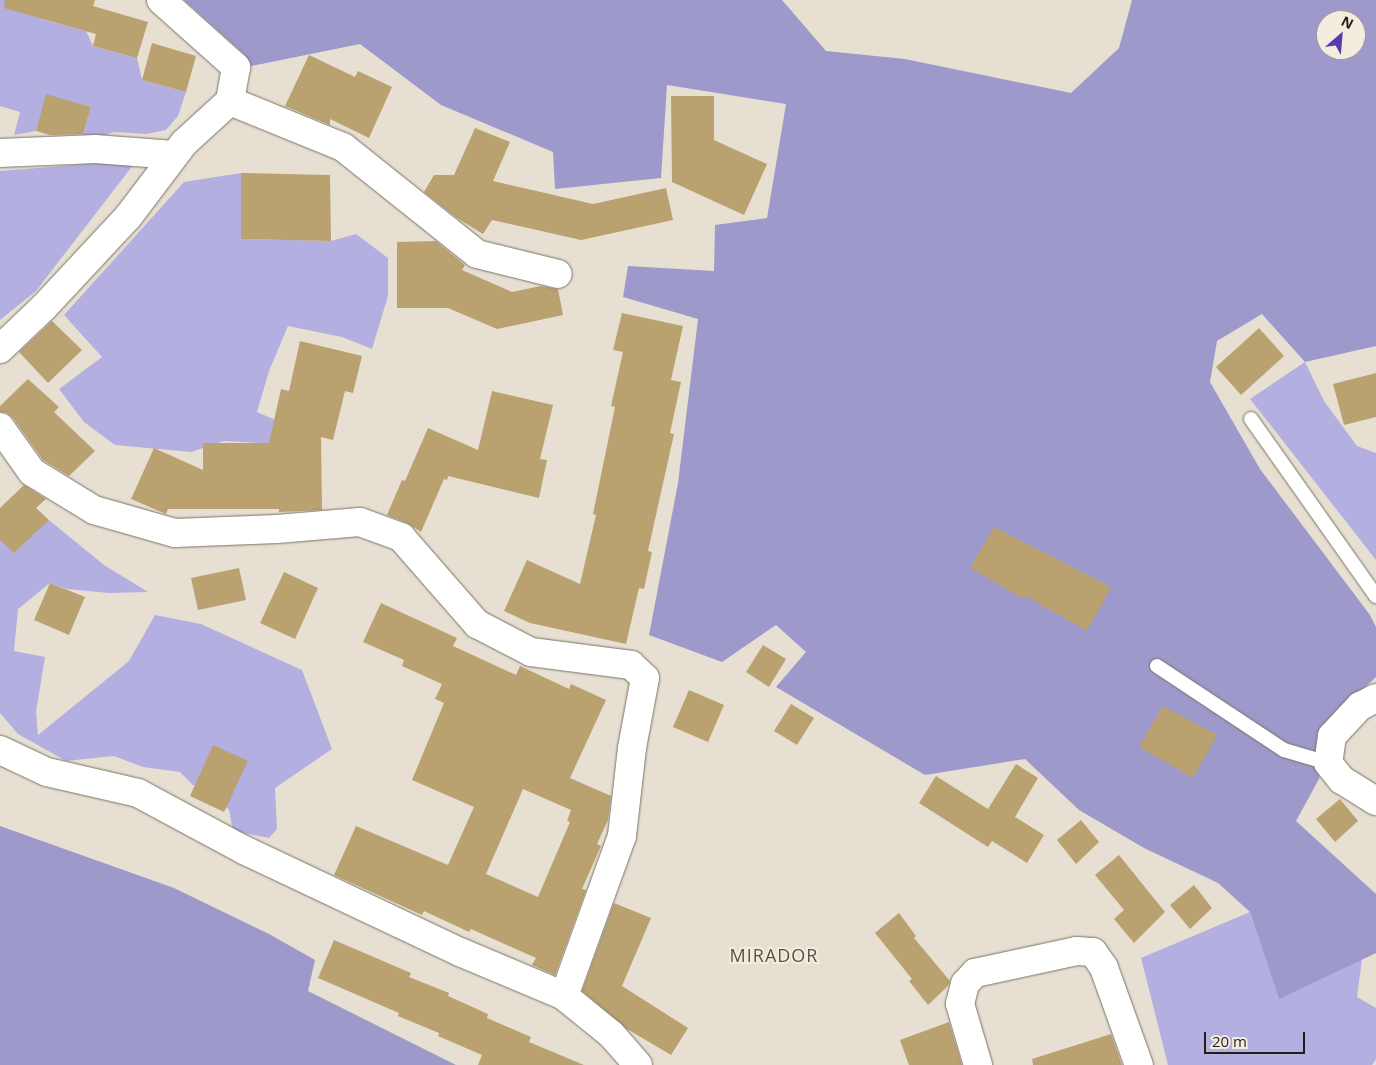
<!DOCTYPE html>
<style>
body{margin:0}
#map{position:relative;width:1376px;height:1065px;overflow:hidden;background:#e7e0d2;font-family:"Open Sans",sans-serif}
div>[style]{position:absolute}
.green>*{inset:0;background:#b3afe1}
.forest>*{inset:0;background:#9d9acb}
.building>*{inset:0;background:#b9a170}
.roads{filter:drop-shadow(0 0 1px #797366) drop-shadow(0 0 1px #797366)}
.lane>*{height:14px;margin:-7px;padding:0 7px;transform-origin:7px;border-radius:7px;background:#fff}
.street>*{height:28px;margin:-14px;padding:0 14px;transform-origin:14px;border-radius:14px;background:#fff}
span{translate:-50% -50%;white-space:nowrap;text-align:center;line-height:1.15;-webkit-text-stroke:4px #f4eddf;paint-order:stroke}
.neighbourhood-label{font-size:18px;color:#585247;letter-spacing:1px}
.north{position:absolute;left:1316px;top:10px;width:50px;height:50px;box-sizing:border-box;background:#f4eddf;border:1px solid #9f9a90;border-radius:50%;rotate:27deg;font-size:14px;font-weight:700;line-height:20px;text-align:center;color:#201e19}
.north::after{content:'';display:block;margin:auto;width:18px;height:22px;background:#573bb3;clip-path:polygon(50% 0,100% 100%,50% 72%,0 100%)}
.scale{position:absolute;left:1204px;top:1032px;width:101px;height:22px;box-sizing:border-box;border:2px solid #201e19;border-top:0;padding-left:6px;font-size:15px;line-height:18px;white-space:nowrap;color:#201e19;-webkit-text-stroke:4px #f4eddf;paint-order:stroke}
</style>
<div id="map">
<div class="green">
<i style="clip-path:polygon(0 0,47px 0,42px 19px,86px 31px,93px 46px,137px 58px,142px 80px,186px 92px,178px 116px,166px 130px,146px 134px,114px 132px,80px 144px,91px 107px,47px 95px,36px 131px,14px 135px,20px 112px,0 106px)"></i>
<i style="clip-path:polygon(137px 160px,36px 291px,0 320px,0 171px)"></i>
<i style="clip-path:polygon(241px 173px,242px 239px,331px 241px,356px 234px,388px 258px,388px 296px,372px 349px,342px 337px,288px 326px,269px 371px,257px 412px,308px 434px,297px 445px,224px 441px,191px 452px,115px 445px,84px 422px,59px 389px,102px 357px,64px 315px,184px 182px)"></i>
<i style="clip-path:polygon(1305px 362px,1324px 401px,1357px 446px,1376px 453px,1376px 560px,1250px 399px)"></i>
<i style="clip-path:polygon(49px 520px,104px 565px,148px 592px,109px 593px,67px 589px,50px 583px,18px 609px,14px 651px,45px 657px,36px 712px,38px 735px,129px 661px,155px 615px,201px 624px,302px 670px,332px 749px,275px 788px,277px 829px,269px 838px,233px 831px,229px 810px,211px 792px,193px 785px,180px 772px,143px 767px,114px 756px,66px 761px,18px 734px,0 713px,0 538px)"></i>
<i style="clip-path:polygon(1250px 912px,1279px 998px,1362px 959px,1357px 997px,1376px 1008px,1376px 1059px,1372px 1065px,1168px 1065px,1141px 958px)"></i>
</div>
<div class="forest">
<i style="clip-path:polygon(evenodd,184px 0,782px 0,826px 51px,905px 59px,1071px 93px,1119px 48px,1132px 0,1376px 0,1376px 346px,1305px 362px,1262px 314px,1217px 341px,1210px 382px,1260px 469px,1370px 615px,1376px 627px,1376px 677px,1325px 724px,1319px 779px,1296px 821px,1376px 894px,1376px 953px,1279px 999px,1250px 912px,1218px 883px,1144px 848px,1079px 810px,1025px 759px,925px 775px,776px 687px,806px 652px,776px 625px,722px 662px,649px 635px,678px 483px,698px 319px,623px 297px,628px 266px,714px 271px,715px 225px,767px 218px,786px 104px,667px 85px,661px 178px,555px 189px,553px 152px,441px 105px,360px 44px,251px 66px,245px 55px,184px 0,1326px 20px,1356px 20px,1356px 50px,1326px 50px,1326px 20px)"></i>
<i style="clip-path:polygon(0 826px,174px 888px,269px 934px,315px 960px,308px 991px,456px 1065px,0 1065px)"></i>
</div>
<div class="building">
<i style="clip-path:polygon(5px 0,95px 0,93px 6px,148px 22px,137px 58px,93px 46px,96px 34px,4px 8px)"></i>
<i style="clip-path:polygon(152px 43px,196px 56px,186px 92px,142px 80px)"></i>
<i style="clip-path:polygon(309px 55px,355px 77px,358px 71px,392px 87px,369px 138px,330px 119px,330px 125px,285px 106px)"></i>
<i style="clip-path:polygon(46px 94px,91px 107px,83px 134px,50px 135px,36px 131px)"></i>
<i style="clip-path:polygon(671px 96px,714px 96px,714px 140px,767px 164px,744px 215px,672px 182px)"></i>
<i style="clip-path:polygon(475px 128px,510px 142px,493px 181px,593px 204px,666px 188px,673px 220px,581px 240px,492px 220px,483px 234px,457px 218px,424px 192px,434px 175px,454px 175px)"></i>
<i style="clip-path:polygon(241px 173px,330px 175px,331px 241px,241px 239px)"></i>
<i style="clip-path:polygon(436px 241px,465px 265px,462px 270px,512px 292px,541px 286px,558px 289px,563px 315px,497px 329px,448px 308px,397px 308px,397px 242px)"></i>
<i style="clip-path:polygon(622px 313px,683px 326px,671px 380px,681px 382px,670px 433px,674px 434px,648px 551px,652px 552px,644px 589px,639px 588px,626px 644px,530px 623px,504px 611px,527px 560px,580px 584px,596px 515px,593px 514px,615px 407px,611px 406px,623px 352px,613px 350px)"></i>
<i style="clip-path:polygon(52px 321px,82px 350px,48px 383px,19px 352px)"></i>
<i style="clip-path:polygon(1259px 328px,1284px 356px,1241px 395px,1216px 367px)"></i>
<i style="clip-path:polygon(300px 341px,362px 356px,353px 393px,345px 391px,333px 440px,321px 437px,322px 510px,279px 512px,279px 509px,168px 509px,166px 514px,131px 499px,154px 448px,203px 470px,203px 443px,269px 443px,281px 389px,289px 391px)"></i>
<i style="clip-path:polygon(1376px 373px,1376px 417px,1344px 425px,1333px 384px)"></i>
<i style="clip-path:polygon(28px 379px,59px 407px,54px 412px,95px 451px,69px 476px,43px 460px,13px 418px,7px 413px,0 412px,0 406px)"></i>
<i style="clip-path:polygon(492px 391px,553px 405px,540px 459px,547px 460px,539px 498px,448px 476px,447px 480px,444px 479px,421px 532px,407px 523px,387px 515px,402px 480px,405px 481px,428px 428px,478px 450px)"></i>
<i style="clip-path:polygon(24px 485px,46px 499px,36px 508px,49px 520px,14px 553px,0 540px,0 508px)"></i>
<i style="clip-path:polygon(994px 527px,1111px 587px,1087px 631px,1026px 596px,1024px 599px,970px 568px)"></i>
<i style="clip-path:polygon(239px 568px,246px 600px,198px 610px,191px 578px)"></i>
<i style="clip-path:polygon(284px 572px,318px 588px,295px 639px,260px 623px)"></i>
<i style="clip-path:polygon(50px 583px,85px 597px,69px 635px,34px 620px)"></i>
<i style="clip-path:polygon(evenodd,381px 603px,457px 638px,453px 646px,516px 675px,520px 666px,569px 689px,571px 684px,606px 700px,570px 778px,611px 796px,608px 820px,597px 844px,601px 846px,582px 889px,586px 890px,555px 975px,532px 965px,536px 958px,471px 929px,469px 932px,424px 911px,422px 915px,334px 875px,356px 826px,448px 865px,474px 807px,412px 780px,444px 703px,435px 699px,442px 684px,402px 666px,404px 660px,363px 642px,381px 603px,523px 789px,571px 810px,567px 821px,570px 822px,538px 897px,486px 874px,523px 789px)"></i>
<i style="clip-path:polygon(763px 645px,786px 659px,769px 687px,746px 672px)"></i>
<i style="clip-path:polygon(689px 690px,724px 705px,708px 742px,673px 727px)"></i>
<i style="clip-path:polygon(791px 704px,814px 718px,797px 745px,774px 731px)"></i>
<i style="clip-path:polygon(1163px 706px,1217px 735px,1193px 778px,1139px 747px)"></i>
<i style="clip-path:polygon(213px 745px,248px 761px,224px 812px,190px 796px)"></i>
<i style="clip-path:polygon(1016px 764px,1038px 778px,1015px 817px,1044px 835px,1027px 863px,992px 841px,988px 847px,919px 803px,936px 776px,988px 809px)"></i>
<i style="clip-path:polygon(1340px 799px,1358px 821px,1335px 842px,1316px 819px)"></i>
<i style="clip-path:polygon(1081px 820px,1099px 842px,1076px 864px,1057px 840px)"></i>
<i style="clip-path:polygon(1119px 855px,1165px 912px,1134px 943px,1114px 919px,1124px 910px,1095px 875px)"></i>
<i style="clip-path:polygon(1194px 885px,1212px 908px,1190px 929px,1170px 905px)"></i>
<i style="clip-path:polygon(614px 903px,651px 918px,622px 986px,688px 1028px,671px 1055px,627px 1029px,582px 991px)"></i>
<i style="clip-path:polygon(899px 913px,916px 936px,914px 938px,950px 981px,948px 986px,928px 1005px,909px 981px,912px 979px,875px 933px)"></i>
<i style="clip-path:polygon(334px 940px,411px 973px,409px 977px,449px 993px,448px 996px,488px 1014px,487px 1018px,531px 1037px,529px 1042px,584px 1065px,478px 1065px,482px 1055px,438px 1036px,439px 1033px,398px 1016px,399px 1013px,318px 978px)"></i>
<i style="clip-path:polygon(949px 1022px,962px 1065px,909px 1065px,900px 1040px)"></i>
<i style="clip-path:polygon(1111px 1034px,1122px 1065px,1033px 1065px,1032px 1059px)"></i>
</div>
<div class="roads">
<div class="lane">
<i style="left:1251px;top:419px;width:217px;rotate:54.8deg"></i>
<i style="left:1157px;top:666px;width:152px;rotate:33.5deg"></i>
<i style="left:1284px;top:750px;width:46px;rotate:16.5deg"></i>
</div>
<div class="street">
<i style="left:161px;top:0;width:101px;rotate:41.8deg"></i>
<i style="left:236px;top:67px;width:35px;rotate:100deg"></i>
<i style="left:230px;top:101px;width:122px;rotate:22.2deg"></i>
<i style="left:343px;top:147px;width:171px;rotate:38.6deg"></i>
<i style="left:477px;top:254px;width:83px;rotate:13.9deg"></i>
<i style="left:0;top:153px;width:95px;rotate:-2.4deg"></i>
<i style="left:95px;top:149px;width:79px;rotate:4.3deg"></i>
<i style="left:0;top:349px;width:61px;rotate:-43.7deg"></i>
<i style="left:44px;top:307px;width:123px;rotate:-47deg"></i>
<i style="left:128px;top:217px;width:93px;rotate:-52.9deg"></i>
<i style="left:184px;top:143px;width:62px;rotate:-42.4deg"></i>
<i style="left:0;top:427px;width:55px;rotate:54.6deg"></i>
<i style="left:32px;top:472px;width:73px;rotate:31.5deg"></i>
<i style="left:94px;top:510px;width:84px;rotate:15.9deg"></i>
<i style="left:175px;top:533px;width:102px;rotate:-2.2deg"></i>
<i style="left:277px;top:529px;width:83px;rotate:-4.8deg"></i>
<i style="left:360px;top:522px;width:44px;rotate:20.1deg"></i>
<i style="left:401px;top:537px;width:116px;rotate:48.9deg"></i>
<i style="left:477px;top:624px;width:61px;rotate:27.4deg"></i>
<i style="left:531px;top:652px;width:101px;rotate:7.4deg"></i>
<i style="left:631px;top:665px;width:19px;rotate:43deg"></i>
<i style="left:645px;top:678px;width:71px;rotate:100.5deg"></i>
<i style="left:632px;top:748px;width:89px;rotate:96.5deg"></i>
<i style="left:622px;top:836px;width:170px;rotate:109.9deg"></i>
<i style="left:1376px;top:698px;width:18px;rotate:153deg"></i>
<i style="left:1360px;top:706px;width:41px;rotate:133deg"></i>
<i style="left:1332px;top:736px;width:27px;rotate:98deg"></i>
<i style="left:1328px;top:763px;width:22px;rotate:51deg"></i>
<i style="left:1342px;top:780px;width:40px;rotate:32deg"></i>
<i style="left:0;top:750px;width:52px;rotate:25.1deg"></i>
<i style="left:47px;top:772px;width:93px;rotate:13deg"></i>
<i style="left:138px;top:793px;width:120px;rotate:28.3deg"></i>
<i style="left:244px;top:850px;width:239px;rotate:25.3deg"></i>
<i style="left:460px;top:952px;width:113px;rotate:22.9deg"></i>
<i style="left:564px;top:996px;width:60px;rotate:39deg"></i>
<i style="left:611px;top:1034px;width:41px;rotate:48.9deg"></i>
<i style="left:978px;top:1065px;width:64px;rotate:-106.4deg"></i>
<i style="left:960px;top:1004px;width:21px;rotate:-76deg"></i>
<i style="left:965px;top:984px;width:15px;rotate:-48deg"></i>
<i style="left:975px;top:973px;width:104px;rotate:-12.2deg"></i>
<i style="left:1077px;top:951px;width:16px;rotate:4deg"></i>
<i style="left:1093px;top:952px;width:19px;rotate:55deg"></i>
<i style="left:1104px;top:968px;width:103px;rotate:70.2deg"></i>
</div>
</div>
<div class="neighbourhood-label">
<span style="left:774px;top:955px">MIRADOR</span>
</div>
<div class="north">N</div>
<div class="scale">20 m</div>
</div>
